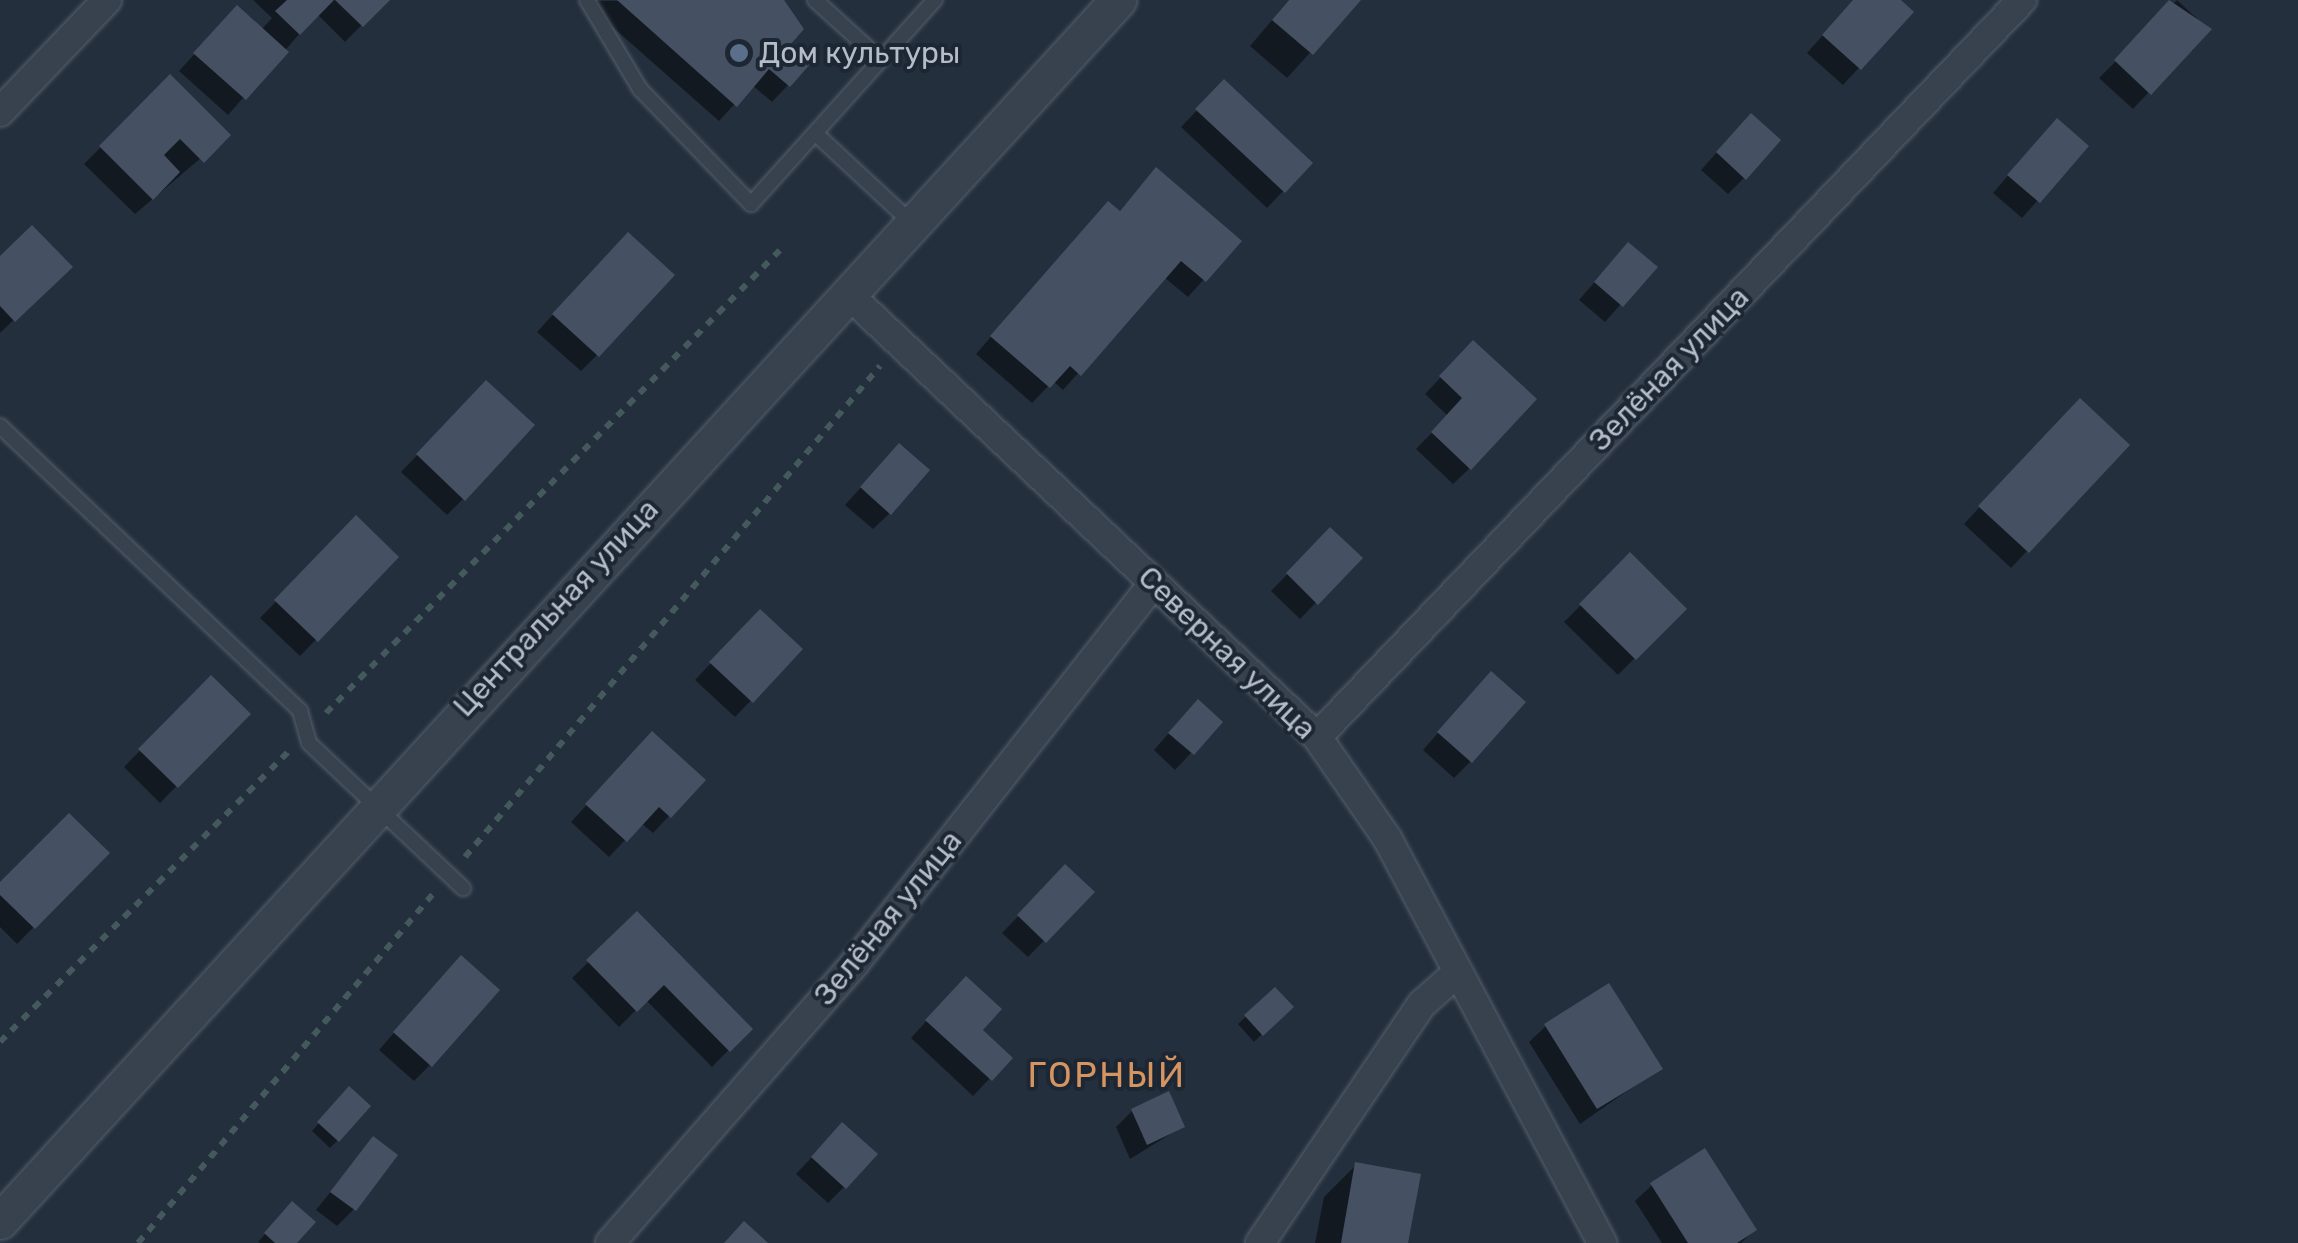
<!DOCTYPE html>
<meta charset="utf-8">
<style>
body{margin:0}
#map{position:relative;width:2298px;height:1243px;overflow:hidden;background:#242f3e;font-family:Rubik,sans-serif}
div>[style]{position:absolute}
.shadow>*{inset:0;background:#0007}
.building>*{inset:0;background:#455162}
.path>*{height:6px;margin-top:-3px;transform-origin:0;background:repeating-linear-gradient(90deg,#44595c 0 8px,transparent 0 16px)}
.roads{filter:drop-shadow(0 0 2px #565f6c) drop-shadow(0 0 2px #565f6c)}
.service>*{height:14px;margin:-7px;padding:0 7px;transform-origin:7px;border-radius:7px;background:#38414e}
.minor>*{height:28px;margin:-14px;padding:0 14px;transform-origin:14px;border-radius:14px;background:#38414e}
.tertiary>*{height:35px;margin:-17.5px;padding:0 17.5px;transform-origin:17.5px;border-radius:17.5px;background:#38414e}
.dots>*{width:28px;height:28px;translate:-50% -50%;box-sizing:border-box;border:5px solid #1d2633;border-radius:50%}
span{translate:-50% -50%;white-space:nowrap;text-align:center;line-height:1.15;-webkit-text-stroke:8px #1d2633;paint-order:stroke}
.poi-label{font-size:30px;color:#b4bcc9}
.left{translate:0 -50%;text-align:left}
.street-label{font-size:30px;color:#b4bcc9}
.quarter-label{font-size:35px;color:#d59563;letter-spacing:2.5px}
</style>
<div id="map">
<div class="shadow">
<i style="clip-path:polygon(253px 0,386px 0,345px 42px,317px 14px,228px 115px,179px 71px,221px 25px,261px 30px,272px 18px)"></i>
<i style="clip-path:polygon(780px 0,788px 85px,772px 102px,752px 85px,719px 121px,583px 1px)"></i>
<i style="clip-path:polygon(1289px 0,1358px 0,1287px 78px,1250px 46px)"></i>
<i style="clip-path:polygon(1854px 0,1897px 0,1910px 12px,1843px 85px,1807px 53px)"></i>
<i style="clip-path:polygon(2177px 0,2208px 29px,2133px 109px,2099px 78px)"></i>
<i style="clip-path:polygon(170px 78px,228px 135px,135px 214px,84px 164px)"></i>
<i style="clip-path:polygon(1224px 82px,1310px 163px,1267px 208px,1181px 127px)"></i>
<i style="clip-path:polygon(1735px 132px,1744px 178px,1728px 194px,1701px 170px)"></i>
<i style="clip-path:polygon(2040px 138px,2086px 146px,2022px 218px,1993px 193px)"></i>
<i style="clip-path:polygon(1140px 187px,1238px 241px,1188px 297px,1164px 277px,1063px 390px,1053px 381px,1032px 403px,976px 354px,1092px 220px,1118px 213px)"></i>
<i style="clip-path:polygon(611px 251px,597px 355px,581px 371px,537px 332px)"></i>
<i style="clip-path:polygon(0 260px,69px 267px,0 333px)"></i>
<i style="clip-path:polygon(1612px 262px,1654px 267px,1605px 322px,1579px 300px)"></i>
<i style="clip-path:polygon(1473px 343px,1470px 468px,1453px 484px,1416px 449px,1448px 416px,1425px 394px)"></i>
<i style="clip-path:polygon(470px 400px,463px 499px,447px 515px,401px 472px)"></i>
<i style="clip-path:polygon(2063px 417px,2127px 445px,2011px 568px,1964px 524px)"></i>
<i style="clip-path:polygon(883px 463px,890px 513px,873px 529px,845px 505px)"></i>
<i style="clip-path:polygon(356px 519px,396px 557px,300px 656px,260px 618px)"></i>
<i style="clip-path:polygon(1330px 530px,1359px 558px,1300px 619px,1271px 591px)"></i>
<i style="clip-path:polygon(1630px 556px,1683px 609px,1618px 675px,1564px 622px)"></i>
<i style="clip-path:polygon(744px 628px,799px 650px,735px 717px,695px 680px)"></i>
<i style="clip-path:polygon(211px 678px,247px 714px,160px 803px,124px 767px)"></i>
<i style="clip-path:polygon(1475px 691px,1471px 761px,1454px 778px,1423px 750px)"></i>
<i style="clip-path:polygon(1181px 719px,1220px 722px,1175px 770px,1154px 750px)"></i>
<i style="clip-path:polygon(636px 751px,703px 780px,653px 833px,641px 823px,609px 857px,571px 822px)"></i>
<i style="clip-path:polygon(107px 853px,17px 944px,0 927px,0 886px)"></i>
<i style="clip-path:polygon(1065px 868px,1091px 892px,1028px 957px,1002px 933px)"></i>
<i style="clip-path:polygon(637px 915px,749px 1029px,712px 1067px,646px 1000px,619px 1027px,572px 978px)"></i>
<i style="clip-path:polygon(444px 975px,430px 1065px,414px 1081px,379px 1050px)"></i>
<i style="clip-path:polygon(1275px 990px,1290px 1007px,1254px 1042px,1238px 1024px)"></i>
<i style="clip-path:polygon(950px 995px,1009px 1058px,973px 1096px,911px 1038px)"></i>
<i style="clip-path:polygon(1546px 1026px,1660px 1068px,1580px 1124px,1529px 1042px)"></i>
<i style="clip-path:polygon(342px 1097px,338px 1140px,330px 1148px,312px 1131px)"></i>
<i style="clip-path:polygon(1132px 1111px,1182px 1127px,1130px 1159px,1116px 1127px)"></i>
<i style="clip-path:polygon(373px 1139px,354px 1209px,337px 1226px,316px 1210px)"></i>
<i style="clip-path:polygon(826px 1142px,844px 1187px,828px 1203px,796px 1174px)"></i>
<i style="clip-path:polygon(1356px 1165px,1406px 1243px,1315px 1243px,1324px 1197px)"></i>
<i style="clip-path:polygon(1652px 1185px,1754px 1230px,1741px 1243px,1662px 1243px,1635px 1201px)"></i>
<i style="clip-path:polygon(292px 1204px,293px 1243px,260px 1243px,258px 1242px)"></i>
</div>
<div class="building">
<i style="clip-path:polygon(287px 0,334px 0,300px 35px,275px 11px)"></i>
<i style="clip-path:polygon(335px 0,390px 0,363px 27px)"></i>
<i style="clip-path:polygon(617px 0,784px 0,804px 29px,791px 44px,812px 62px,790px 87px,769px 69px,737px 107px)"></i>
<i style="clip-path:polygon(1289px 0,1361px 0,1313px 55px,1272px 20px)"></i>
<i style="clip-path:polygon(1853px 0,1901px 0,1914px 12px,1861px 70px,1822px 35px)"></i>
<i style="clip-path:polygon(2169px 0,2212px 29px,2151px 95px,2114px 60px)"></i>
<i style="clip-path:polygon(237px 5px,289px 52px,246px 100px,193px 53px)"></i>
<i style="clip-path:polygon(170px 74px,231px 135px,204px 163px,180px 139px,164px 155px,180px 172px,153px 200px,99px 146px)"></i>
<i style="clip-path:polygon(1224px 79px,1313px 163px,1285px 193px,1195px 109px)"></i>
<i style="clip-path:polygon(1751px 113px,1781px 140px,1746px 180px,1716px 152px)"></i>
<i style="clip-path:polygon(2057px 118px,2089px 146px,2040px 203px,2007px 175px)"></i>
<i style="clip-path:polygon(1156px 167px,1242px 241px,1206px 282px,1181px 261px,1081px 376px,1070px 366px,1050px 388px,990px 336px,1108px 201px,1120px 211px)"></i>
<i style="clip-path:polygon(32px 225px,73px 267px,15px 322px,0 306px,0 256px)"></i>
<i style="clip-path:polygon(628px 232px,675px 275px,599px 357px,552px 314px)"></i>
<i style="clip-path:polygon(1628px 242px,1658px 267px,1623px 307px,1594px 282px)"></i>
<i style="clip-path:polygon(1473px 340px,1537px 399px,1471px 470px,1431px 432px,1462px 398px,1439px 376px)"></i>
<i style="clip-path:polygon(486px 380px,535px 425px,465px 501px,416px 454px)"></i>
<i style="clip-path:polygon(2080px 398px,2130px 445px,2029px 553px,1978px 506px)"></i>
<i style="clip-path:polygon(899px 443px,930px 470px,891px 515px,860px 487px)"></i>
<i style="clip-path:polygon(356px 515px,399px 557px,318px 642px,274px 600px)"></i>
<i style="clip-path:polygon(1330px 527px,1363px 558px,1318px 605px,1286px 573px)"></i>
<i style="clip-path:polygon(1630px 552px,1687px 609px,1636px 660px,1579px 604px)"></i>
<i style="clip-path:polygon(760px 609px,803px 649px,753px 703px,709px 662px)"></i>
<i style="clip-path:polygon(1491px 671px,1526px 702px,1472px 763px,1437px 732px)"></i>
<i style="clip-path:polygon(211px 675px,251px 714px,178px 788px,138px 749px)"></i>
<i style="clip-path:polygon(1198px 699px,1223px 722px,1194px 755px,1168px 733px)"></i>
<i style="clip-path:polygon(652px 731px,706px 780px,671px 818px,659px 807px,627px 842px,585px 804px)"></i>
<i style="clip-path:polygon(69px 813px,110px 853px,35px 929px,0 895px,0 882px)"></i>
<i style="clip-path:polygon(1065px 864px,1095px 892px,1046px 943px,1017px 915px)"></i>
<i style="clip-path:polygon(637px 911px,753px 1029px,730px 1052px,664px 985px,637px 1012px,586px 960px)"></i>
<i style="clip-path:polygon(461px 955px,500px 990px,432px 1067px,393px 1032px)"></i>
<i style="clip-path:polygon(966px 976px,1002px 1009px,983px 1030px,1013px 1058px,992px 1081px,925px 1020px)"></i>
<i style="clip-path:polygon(1609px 983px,1663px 1069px,1597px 1109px,1544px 1024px)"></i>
<i style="clip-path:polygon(1275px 987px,1294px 1007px,1263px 1036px,1244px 1015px)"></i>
<i style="clip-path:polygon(349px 1086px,371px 1106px,339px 1142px,317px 1122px)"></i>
<i style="clip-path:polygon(1169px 1091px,1185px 1127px,1147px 1145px,1131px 1109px)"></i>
<i style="clip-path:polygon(842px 1122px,878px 1154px,846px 1189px,811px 1157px)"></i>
<i style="clip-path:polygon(373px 1136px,398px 1155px,356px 1211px,330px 1192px)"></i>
<i style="clip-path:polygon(1705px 1148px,1757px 1230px,1737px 1243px,1688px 1243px,1650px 1183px)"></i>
<i style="clip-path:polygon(1355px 1162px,1421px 1174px,1408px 1243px,1341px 1243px)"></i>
<i style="clip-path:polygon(292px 1201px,316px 1222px,297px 1243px,275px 1243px,264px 1233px)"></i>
<i style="clip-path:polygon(744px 1221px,768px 1243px,724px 1243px)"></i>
</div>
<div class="path">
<i style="left:326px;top:713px;width:648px;rotate:-45.56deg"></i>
<i style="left:465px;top:857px;width:643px;rotate:-49.8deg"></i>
<i style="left:0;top:1042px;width:410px;rotate:-45.2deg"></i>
<i style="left:138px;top:1243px;width:458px;rotate:-49.8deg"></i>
</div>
<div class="roads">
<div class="service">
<i style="left:587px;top:0;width:104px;rotate:59.2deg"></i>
<i style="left:640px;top:89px;width:160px;rotate:46deg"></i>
<i style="left:751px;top:204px;width:275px;rotate:-48deg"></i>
<i style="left:815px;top:0;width:89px;rotate:42.3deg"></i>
<i style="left:815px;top:133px;width:132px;rotate:42.9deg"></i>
<i style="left:0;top:426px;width:414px;rotate:43.5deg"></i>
<i style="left:300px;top:711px;width:33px;rotate:74deg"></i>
<i style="left:309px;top:743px;width:212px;rotate:43.3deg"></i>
</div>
<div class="minor">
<i style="left:0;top:112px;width:155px;rotate:-46.3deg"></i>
<i style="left:847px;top:293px;width:647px;rotate:43.37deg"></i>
<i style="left:1317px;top:737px;width:123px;rotate:55.3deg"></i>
<i style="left:1387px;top:838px;width:459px;rotate:62deg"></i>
<i style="left:1317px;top:737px;width:1020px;rotate:-46.27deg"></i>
<i style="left:610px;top:1243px;width:371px;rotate:-48.8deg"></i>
<i style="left:854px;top:964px;width:485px;rotate:-51.8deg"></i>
<i style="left:1260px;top:1243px;width:289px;rotate:-55.9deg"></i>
<i style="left:1422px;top:1004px;width:47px;rotate:-41.5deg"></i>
</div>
<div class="tertiary">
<i style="left:0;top:1221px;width:1656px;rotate:-47.52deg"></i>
</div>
</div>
<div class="dots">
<i style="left:739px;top:53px;background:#5c6f8a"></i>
</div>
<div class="poi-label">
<span class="left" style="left:759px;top:53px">Дом культуры</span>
</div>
<div class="street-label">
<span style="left:1669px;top:369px;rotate:-46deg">Зелёная улица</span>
<span style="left:556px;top:608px;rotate:-47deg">Центральная улица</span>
<span style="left:1227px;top:653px;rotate:44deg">Северная улица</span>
<span style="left:888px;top:918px;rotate:-51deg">Зелёная улица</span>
</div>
<div class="quarter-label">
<span style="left:1107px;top:1075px">ГОРНЫЙ</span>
</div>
</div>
